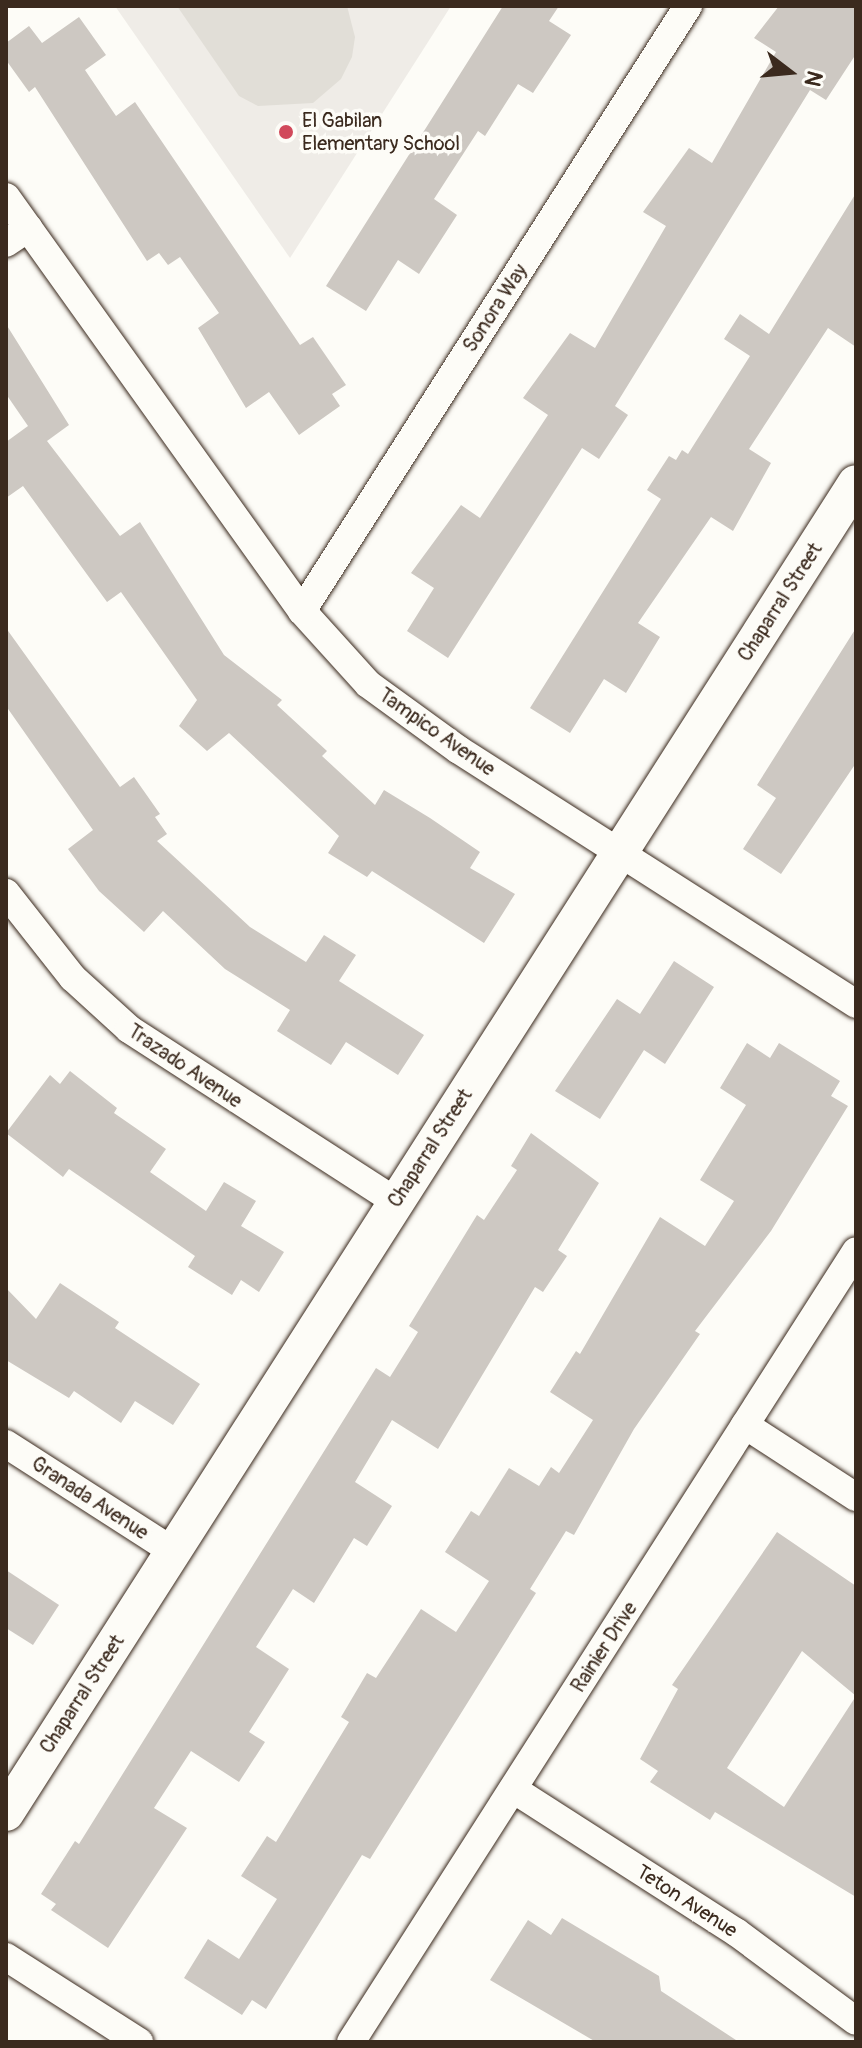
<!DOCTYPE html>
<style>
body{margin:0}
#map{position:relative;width:862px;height:2048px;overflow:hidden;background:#fdfcf7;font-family:Pangolin,sans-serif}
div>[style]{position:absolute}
.built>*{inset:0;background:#efece7}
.green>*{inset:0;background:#e1ded7}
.building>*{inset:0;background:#cdc8c2}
.roads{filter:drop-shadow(0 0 2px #3b2a1e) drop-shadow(0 0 2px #3b2a1e)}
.minor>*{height:28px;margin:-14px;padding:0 14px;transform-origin:14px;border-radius:14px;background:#fdfcf7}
.tertiary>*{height:36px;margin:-18px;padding:0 18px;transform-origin:18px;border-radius:18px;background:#fdfcf7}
.dots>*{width:22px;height:22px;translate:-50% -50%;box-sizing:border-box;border:4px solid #fdfcf7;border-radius:50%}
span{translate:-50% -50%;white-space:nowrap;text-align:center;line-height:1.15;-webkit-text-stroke:7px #fdfcf7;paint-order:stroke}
.poi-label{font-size:20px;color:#3b2a1e}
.left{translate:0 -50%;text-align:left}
.street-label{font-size:20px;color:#3b2a1e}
.frame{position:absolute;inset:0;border:8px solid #3b2a1e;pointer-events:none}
.north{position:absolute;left:750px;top:32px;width:80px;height:80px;-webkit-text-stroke:6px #fdfcf7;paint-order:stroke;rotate:106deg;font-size:22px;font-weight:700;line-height:32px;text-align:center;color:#3b2a1e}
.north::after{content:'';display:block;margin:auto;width:28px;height:36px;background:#3b2a1e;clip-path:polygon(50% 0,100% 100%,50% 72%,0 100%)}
</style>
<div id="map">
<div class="built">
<i style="clip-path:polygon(115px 6px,451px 6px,290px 258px)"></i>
</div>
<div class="green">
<i style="clip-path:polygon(177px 6px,347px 6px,355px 37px,352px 57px,341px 79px,313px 103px,258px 106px,239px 96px)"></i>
</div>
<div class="building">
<i style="clip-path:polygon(503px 6px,559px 6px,549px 21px,571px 35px,533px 93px,518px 84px,485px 136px,478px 131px,434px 199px,457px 215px,419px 274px,398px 260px,366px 311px,326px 286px)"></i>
<i style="clip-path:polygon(779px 6px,856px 6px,856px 54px,826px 100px,810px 90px,615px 406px,628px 415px,599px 459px,582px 448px,448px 658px,407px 631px,434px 588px,411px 573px,461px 505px,480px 518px,548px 415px,523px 398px,570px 333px,595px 348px,666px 226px,643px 212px,689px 148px,712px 163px,776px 52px,754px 38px)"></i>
<i style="clip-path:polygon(79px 17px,106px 55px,85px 70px,116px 116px,135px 102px,300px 345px,313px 337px,346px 385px,332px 394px,340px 406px,299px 435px,269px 392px,246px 408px,198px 328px,219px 313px,180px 257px,168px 265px,159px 253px,147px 261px,35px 87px,29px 92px,6px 60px,6px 43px,29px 26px,42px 43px)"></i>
<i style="clip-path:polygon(856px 193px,856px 347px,828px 328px,749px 449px,771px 463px,733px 531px,711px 517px,638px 623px,660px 637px,626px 693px,604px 679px,570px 733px,530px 708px,661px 499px,647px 490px,669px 456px,676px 460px,682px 450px,688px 454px,750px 356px,724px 339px,740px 314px,769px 334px)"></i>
<i style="clip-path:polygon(6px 324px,69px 425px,47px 441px,120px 536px,140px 522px,224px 655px,282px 700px,277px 705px,327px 751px,322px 756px,375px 805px,384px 790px,430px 818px,480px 852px,470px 868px,515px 894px,484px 943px,372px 871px,367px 877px,328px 853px,339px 836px,229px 733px,207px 751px,179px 726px,197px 700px,121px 592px,107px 602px,23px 486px,6px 498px,6px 442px,28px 426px,6px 394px)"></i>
<i style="clip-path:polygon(6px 628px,120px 787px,134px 777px,160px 814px,155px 817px,167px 834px,157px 841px,250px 927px,306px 962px,324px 935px,356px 955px,339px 981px,424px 1035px,398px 1075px,346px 1042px,331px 1065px,277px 1031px,290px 1010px,225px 969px,163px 911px,144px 932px,99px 891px,68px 849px,93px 830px,6px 706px)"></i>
<i style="clip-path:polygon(856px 628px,856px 763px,781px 874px,743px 849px,776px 798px,757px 785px)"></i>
<i style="clip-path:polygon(674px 961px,714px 987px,665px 1064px,644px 1050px,600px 1119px,555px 1091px,617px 999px,640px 1014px)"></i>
<i style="clip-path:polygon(747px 1043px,770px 1058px,779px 1043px,840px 1081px,831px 1096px,848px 1106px,771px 1231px,695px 1331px,700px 1334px,634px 1429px,574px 1535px,566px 1531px,530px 1589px,536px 1593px,370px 1859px,362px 1855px,266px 2009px,252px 2000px,242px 2015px,184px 1978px,208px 1939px,239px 1959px,277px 1899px,241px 1876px,267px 1836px,276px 1842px,349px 1722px,341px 1717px,367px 1673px,376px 1678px,421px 1609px,456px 1632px,489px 1581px,445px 1552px,471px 1511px,479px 1516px,509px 1468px,539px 1486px,551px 1467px,559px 1473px,593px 1420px,550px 1392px,576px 1351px,580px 1354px,660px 1217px,705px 1246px,734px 1201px,700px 1180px,746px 1105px,720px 1088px)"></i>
<i style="clip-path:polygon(70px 1071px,117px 1108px,114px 1113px,166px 1149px,150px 1172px,206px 1211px,224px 1182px,256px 1201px,241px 1226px,284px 1252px,259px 1292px,241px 1280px,232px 1295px,188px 1267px,195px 1256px,69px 1169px,63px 1177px,6px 1133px,50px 1075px,60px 1084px)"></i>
<i style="clip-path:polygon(531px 1133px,599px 1183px,558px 1250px,567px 1256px,543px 1292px,535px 1287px,438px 1449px,392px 1420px,355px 1482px,392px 1506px,367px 1546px,354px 1538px,314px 1603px,293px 1589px,256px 1647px,289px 1669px,249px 1732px,265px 1742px,239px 1782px,191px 1751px,154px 1808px,187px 1828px,108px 1948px,51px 1910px,56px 1904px,41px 1894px,75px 1841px,79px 1844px,376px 1368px,390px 1377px,418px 1332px,409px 1326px,477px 1215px,484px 1220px,517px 1170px,511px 1166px)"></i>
<i style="clip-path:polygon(60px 1283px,119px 1322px,115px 1328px,200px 1384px,173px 1425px,135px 1401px,121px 1423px,74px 1391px,69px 1398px,6px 1360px,6px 1288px,36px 1319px)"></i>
<i style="clip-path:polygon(777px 1532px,856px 1586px,856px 1696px,802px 1651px,727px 1768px,784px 1807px,856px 1696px,856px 1897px,715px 1812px,710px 1820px,650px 1782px,658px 1771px,640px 1759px,678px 1689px,672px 1685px)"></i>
<i style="clip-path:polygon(6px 1570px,59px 1605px,33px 1645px,6px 1628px)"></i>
<i style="clip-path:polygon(562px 1918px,659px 1976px,661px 1991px,739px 2042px,596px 2042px,490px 1980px,528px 1920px,551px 1935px)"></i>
</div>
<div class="roads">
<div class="minor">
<i style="left:6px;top:197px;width:509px;rotate:54.44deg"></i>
<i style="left:302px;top:611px;width:98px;rotate:47.9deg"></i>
<i style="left:368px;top:684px;width:112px;rotate:36deg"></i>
<i style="left:459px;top:750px;width:471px;rotate:32.6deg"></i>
<i style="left:6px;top:243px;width:27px;rotate:-34deg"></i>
<i style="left:302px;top:611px;width:718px;rotate:-57.46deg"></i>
<i style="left:6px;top:893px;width:108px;rotate:51.8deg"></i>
<i style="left:73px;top:978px;width:76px;rotate:42.3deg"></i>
<i style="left:129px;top:1029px;width:318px;rotate:32.9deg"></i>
<i style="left:745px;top:1425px;width:132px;rotate:33deg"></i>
<i style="left:6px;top:1444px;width:200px;rotate:32.7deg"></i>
<i style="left:513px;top:1789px;width:265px;rotate:32.7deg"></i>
<i style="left:736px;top:1932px;width:149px;rotate:36.6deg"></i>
<i style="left:6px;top:1957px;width:158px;rotate:32.6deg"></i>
<i style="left:351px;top:2042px;width:938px;rotate:-57.44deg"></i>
</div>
<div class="tertiary">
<i style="left:6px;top:1813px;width:1578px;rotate:-57.42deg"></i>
</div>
</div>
<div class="dots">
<i style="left:286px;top:132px;background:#d1495b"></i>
</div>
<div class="poi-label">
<span class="left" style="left:302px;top:132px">El Gabilan<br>Elementary School</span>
</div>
<div class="street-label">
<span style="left:495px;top:308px;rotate:-57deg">Sonora Way</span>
<span style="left:780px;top:602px;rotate:-57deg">Chaparral Street</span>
<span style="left:437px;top:732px;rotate:35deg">Tampico Avenue</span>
<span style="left:185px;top:1066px;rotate:34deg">Trazado Avenue</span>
<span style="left:430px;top:1148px;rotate:-57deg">Chaparral Street</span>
<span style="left:90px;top:1498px;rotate:33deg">Granada Avenue</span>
<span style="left:604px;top:1647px;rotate:-57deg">Rainier Drive</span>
<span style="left:82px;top:1694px;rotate:-57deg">Chaparral Street</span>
<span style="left:687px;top:1901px;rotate:33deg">Teton Avenue</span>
</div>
<div class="frame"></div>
<div class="north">N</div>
</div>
